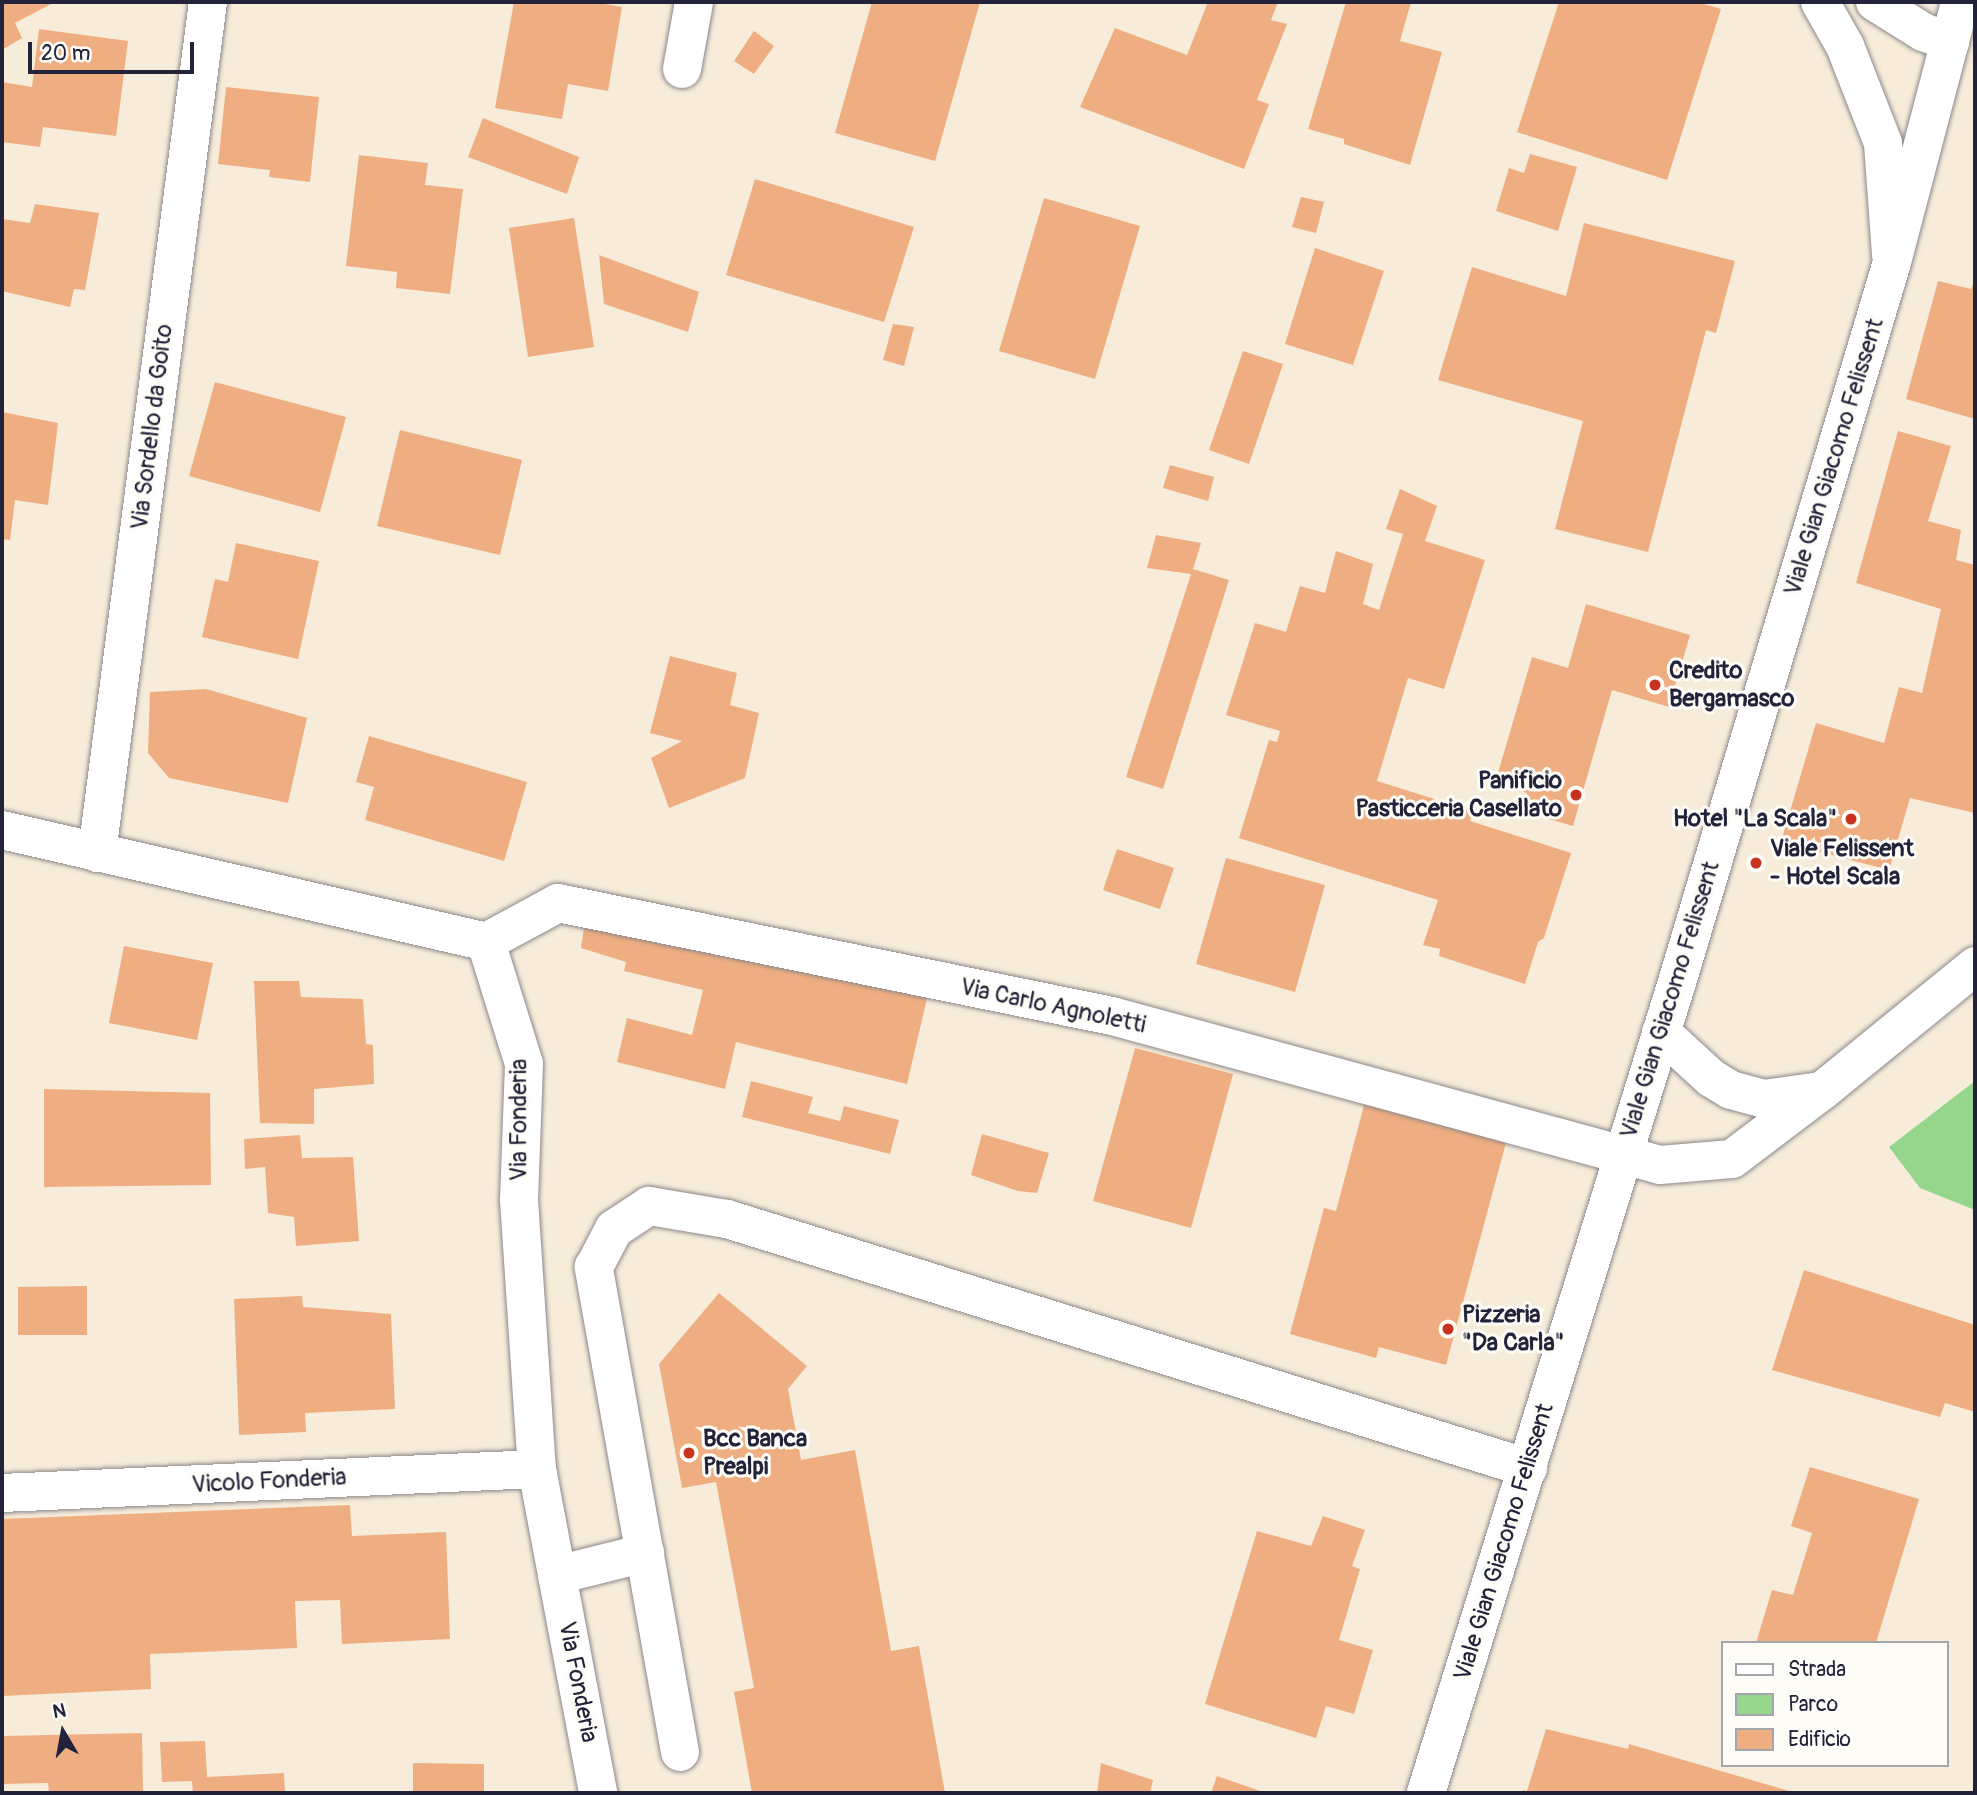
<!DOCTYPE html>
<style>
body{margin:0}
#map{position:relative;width:1977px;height:1795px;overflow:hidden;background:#f7ecda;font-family:Pangolin,sans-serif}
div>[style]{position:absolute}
.green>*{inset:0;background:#95d58c}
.building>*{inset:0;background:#eeae81}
.roads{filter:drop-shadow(0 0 2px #8c878a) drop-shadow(0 0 2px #8c878a)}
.minor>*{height:38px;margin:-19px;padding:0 19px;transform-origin:19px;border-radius:19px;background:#fff}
.major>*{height:38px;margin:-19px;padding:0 19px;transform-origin:19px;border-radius:19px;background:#fff}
.dots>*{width:19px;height:19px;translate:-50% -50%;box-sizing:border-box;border:4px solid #fdfcf7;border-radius:50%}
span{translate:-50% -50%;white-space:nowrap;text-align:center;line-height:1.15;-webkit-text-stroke:6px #fdfcf7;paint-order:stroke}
.street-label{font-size:24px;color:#22223b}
.poi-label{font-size:24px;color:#22223b;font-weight:700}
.left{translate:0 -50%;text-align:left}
.right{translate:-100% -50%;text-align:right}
.frame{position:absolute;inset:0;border:4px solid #22223b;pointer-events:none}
.legend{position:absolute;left:1721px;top:1641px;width:228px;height:126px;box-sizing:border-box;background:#fdfcf7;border:2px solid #a5a5ac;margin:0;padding:9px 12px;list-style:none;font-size:21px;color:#22223b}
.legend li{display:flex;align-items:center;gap:14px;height:35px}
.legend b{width:35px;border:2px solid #a5a5ac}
.north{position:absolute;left:28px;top:1697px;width:70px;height:70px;-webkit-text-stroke:5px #fdfcf7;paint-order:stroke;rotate:350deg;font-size:19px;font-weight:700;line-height:28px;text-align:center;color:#22223b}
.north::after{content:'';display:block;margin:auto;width:24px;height:32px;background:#22223b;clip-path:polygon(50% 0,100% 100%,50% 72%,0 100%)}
.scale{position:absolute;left:28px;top:42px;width:166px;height:32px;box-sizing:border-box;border:4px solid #22223b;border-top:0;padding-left:9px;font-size:21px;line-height:24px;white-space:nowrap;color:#22223b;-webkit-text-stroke:5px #fdfcf7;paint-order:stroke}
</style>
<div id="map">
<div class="green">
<i style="clip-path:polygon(1975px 1081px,1975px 1210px,1920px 1188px,1889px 1147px)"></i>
</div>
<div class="building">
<i style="clip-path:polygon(2px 2px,55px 2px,15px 23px,22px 38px,2px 50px)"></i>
<i style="clip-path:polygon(514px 2px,594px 2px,622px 7px,608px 91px,568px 84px,562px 119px,495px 108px)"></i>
<i style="clip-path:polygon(872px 2px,980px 2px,935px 161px,835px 133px)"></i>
<i style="clip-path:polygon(1208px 2px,1278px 2px,1271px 20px,1287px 24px,1257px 100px,1269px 104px,1244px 169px,1080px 107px,1115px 28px,1187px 55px)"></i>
<i style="clip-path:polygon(1346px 2px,1411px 2px,1400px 41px,1442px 52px,1410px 165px,1344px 144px,1344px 139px,1308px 129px)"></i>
<i style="clip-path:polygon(1559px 2px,1697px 2px,1721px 9px,1667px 180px,1517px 132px)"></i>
<i style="clip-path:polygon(39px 29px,128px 41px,116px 136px,43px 127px,40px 147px,2px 142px,2px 82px,32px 87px)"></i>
<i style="clip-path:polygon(754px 31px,774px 46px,754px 74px,734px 61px)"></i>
<i style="clip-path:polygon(226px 87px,319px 97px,310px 182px,269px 177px,270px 170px,218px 164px)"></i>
<i style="clip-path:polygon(483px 118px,579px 157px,567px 194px,468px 157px)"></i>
<i style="clip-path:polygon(1530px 154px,1577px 167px,1558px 231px,1496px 211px,1509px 168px,1524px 173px)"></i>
<i style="clip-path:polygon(359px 155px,428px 163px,425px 185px,463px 189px,450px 294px,396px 288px,397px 272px,346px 266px)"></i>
<i style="clip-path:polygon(755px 179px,914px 227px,884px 322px,726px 275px)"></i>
<i style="clip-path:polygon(1301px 197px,1324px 202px,1316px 233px,1292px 227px)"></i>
<i style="clip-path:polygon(1044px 198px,1140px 226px,1095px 379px,999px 351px)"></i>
<i style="clip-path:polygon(35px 204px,99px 213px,85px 290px,74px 289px,70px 307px,2px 291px,2px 219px,30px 223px)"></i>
<i style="clip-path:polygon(574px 218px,594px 347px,528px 357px,509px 228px)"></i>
<i style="clip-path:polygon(1584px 223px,1735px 261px,1716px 333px,1706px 330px,1648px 552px,1555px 529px,1583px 421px,1438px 380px,1472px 267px,1566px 296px)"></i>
<i style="clip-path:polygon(1315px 248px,1384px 271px,1353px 365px,1285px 344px)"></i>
<i style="clip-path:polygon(599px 255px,699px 292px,688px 332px,604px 304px)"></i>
<i style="clip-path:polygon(1975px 278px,1975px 419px,1906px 399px,1938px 281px,1971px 289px)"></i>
<i style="clip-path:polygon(893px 324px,914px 327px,904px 366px,883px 360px)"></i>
<i style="clip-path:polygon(1243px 351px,1283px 364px,1249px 464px,1209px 450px)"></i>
<i style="clip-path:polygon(215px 382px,346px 417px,320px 512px,189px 476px)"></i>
<i style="clip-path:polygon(2px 412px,58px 423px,48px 505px,15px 500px,10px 540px,2px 539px)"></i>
<i style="clip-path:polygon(400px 430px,522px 460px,500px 555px,377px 526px)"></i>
<i style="clip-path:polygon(1898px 431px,1951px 446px,1928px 521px,1961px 530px,1956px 560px,1975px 565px,1975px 813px,1910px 798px,1889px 870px,1781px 842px,1816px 723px,1884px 743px,1899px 687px,1922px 693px,1941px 609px,1856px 583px)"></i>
<i style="clip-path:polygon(1170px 465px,1214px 477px,1208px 501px,1163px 488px)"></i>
<i style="clip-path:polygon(1400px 489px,1437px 506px,1425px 541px,1485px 560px,1444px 689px,1408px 678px,1377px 781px,1473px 811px,1470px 821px,1571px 853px,1544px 938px,1538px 942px,1525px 984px,1439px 956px,1440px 949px,1423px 945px,1438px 900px,1239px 838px,1269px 740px,1277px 742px,1280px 731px,1226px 715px,1255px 623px,1286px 632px,1300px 586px,1325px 593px,1336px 551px,1373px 564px,1363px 604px,1379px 610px,1403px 534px,1386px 529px)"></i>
<i style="clip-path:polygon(1156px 535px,1201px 543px,1193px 569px,1229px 580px,1163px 789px,1126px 777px,1191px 574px,1147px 568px)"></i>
<i style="clip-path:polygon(236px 543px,319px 561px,298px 659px,202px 637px,215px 579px,228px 582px)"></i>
<i style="clip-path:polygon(1586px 604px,1690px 635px,1669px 707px,1612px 690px,1573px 826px,1521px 811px,1527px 793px,1495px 783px,1532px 657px,1568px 668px)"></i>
<i style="clip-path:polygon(670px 656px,737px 673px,730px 705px,759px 713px,745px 778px,669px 808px,651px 758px,682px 741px,650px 733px)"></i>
<i style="clip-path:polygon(206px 689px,307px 718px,288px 803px,169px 778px,148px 753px,150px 692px)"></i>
<i style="clip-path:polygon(369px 736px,527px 782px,504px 861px,365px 820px,374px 787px,356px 782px)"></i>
<i style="clip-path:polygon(1117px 849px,1174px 868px,1160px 909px,1103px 890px)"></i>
<i style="clip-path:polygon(1226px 858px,1325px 885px,1295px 992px,1196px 964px)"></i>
<i style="clip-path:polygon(588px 901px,929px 990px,907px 1084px,736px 1042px,725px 1089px,617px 1062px,627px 1018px,692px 1035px,703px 990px,624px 971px,626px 962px,581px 948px)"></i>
<i style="clip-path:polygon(124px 946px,213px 963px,197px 1040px,109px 1023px)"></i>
<i style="clip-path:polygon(254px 981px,299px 981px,301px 997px,363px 999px,366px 1044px,373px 1045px,374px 1084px,314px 1089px,314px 1124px,260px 1123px)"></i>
<i style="clip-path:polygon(1135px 1048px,1233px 1074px,1191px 1228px,1093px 1201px)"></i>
<i style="clip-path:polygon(751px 1081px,813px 1097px,808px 1113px,840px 1121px,844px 1106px,899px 1120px,890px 1154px,742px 1117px)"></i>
<i style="clip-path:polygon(44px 1089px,210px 1093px,211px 1185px,44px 1187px)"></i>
<i style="clip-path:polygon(1368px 1090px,1510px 1128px,1446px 1365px,1379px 1347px,1376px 1358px,1290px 1334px,1324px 1208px,1336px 1211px)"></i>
<i style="clip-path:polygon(982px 1134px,1049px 1153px,1037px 1193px,1018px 1191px,971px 1175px)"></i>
<i style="clip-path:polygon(300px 1135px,302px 1158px,353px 1157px,359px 1241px,296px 1246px,294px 1217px,268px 1213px,265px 1167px,245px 1169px,244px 1139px)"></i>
<i style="clip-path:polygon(1804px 1270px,1975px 1325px,1975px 1412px,1945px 1403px,1940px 1417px,1772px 1370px)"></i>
<i style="clip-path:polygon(87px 1286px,87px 1335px,18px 1335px,18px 1287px)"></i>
<i style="clip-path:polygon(719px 1293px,807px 1366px,788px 1389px,801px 1460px,855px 1450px,891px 1651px,919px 1646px,945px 1793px,752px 1793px,734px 1692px,754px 1688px,716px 1482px,682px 1488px,659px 1364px)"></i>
<i style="clip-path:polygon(302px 1296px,303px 1307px,391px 1314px,395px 1409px,305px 1413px,306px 1432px,239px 1435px,234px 1299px)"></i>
<i style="clip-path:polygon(1810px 1467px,1919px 1499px,1876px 1643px,1756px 1643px,1772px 1590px,1793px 1595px,1812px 1533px,1791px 1526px)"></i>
<i style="clip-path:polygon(350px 1505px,352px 1536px,446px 1532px,450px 1639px,342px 1644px,340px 1600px,295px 1601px,297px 1648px,150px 1654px,151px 1689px,2px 1696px,2px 1519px)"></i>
<i style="clip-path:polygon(1323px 1516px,1365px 1530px,1352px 1566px,1360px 1569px,1339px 1640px,1373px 1650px,1354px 1714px,1326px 1706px,1316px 1738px,1205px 1704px,1257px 1531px,1311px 1546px)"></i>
<i style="clip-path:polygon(1546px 1729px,1628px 1749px,1629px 1744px,1796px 1793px,1522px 1793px,1523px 1790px,1527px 1791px)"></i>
<i style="clip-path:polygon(142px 1733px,143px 1793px,49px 1793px,48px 1783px,2px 1784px,2px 1736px)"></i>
<i style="clip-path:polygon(205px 1741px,207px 1777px,284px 1773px,285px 1793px,193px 1793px,192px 1781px,162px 1782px,160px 1742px)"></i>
<i style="clip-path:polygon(413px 1763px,484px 1764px,484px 1793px,413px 1793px)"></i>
<i style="clip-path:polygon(1101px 1763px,1153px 1780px,1150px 1793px,1097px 1793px)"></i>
<i style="clip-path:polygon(1217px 1776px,1266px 1793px,1211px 1793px)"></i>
</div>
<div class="roads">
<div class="minor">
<i style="left:1820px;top:2px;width:51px;rotate:60.4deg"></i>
<i style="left:1845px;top:46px;width:104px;rotate:68.6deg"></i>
<i style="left:1883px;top:143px;width:112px;rotate:85.9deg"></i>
<i style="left:1875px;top:2px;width:57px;rotate:32deg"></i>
<i style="left:1923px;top:32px;width:29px;rotate:20deg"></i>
<i style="left:682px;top:69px;width:68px;rotate:-79.8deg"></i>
<i style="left:2px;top:830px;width:497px;rotate:13deg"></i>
<i style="left:486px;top:942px;width:128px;rotate:72.7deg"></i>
<i style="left:524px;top:1064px;width:136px;rotate:92.1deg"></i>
<i style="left:519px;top:1200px;width:270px;rotate:86.2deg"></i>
<i style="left:537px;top:1469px;width:330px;rotate:79.3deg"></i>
<i style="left:97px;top:853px;width:858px;rotate:-82.57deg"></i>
<i style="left:486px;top:942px;width:82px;rotate:-28.4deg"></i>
<i style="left:558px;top:903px;width:565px;rotate:11.53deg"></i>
<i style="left:1112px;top:1016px;width:568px;rotate:15.21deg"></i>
<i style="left:1660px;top:1165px;width:72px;rotate:-4.8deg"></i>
<i style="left:1732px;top:1159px;width:113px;rotate:-37.1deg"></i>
<i style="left:1822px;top:1091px;width:198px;rotate:-39.2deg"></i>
<i style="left:1661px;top:1032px;width:68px;rotate:42.6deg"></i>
<i style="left:1711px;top:1078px;width:23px;rotate:31deg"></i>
<i style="left:1731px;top:1090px;width:34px;rotate:15deg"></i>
<i style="left:1764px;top:1099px;width:57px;rotate:-8.1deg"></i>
<i style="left:2px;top:1493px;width:536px;rotate:-2.57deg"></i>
<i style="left:557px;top:1575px;width:91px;rotate:-14deg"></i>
<i style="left:680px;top:1752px;width:493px;rotate:-100.1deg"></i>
<i style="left:594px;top:1267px;width:43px;rotate:-62.2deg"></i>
<i style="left:614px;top:1229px;width:42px;rotate:-33.3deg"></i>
<i style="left:649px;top:1206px;width:79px;rotate:9.5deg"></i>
<i style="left:727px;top:1219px;width:839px;rotate:17.27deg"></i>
</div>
<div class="major">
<i style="left:1426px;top:1793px;width:852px;rotate:-72.8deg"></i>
<i style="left:1678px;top:979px;width:748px;rotate:-73.38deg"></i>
<i style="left:1892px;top:262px;width:269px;rotate:-75.3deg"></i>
</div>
</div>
<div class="dots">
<i style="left:1655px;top:685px;background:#c8321e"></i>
<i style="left:1576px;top:795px;background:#c8321e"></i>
<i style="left:1851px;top:819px;background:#c8321e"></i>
<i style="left:1756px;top:863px;background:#c8321e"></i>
<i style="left:1448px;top:1329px;background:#c8321e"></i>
<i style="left:689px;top:1453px;background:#c8321e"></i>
</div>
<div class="street-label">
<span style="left:152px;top:427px;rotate:-83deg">Via Sordello da Goito</span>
<span style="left:1834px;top:457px;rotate:-73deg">Viale Gian Giacomo Felissent</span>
<span style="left:1670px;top:1000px;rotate:-73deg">Viale Gian Giacomo Felissent</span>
<span style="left:1053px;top:1006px;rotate:12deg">Via Carlo Agnoletti</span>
<span style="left:519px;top:1120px;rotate:-90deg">Via Fonderia</span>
<span style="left:269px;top:1481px;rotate:-3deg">Vicolo Fonderia</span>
<span style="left:1504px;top:1542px;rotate:-73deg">Viale Gian Giacomo Felissent</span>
<span style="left:578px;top:1682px;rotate:79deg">Via Fonderia</span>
</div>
<div class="poi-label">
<span class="left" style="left:1669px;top:685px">Credito<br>Bergamasco</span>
<span class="right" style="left:1562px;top:795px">Panificio<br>Pasticceria Casellato</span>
<span class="right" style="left:1837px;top:819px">Hotel "La Scala"</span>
<span class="left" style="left:1770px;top:863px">Viale Felissent<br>- Hotel Scala</span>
<span class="left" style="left:1462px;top:1329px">Pizzeria<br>"Da Carla"</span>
<span class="left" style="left:703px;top:1453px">Bcc Banca<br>Prealpi</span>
</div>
<div class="frame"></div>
<ul class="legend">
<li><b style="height:9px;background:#fff"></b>Strada</li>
<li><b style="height:19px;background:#95d58c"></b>Parco</li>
<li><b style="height:19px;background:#eeae81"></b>Edificio</li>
</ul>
<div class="north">N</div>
<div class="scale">20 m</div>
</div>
